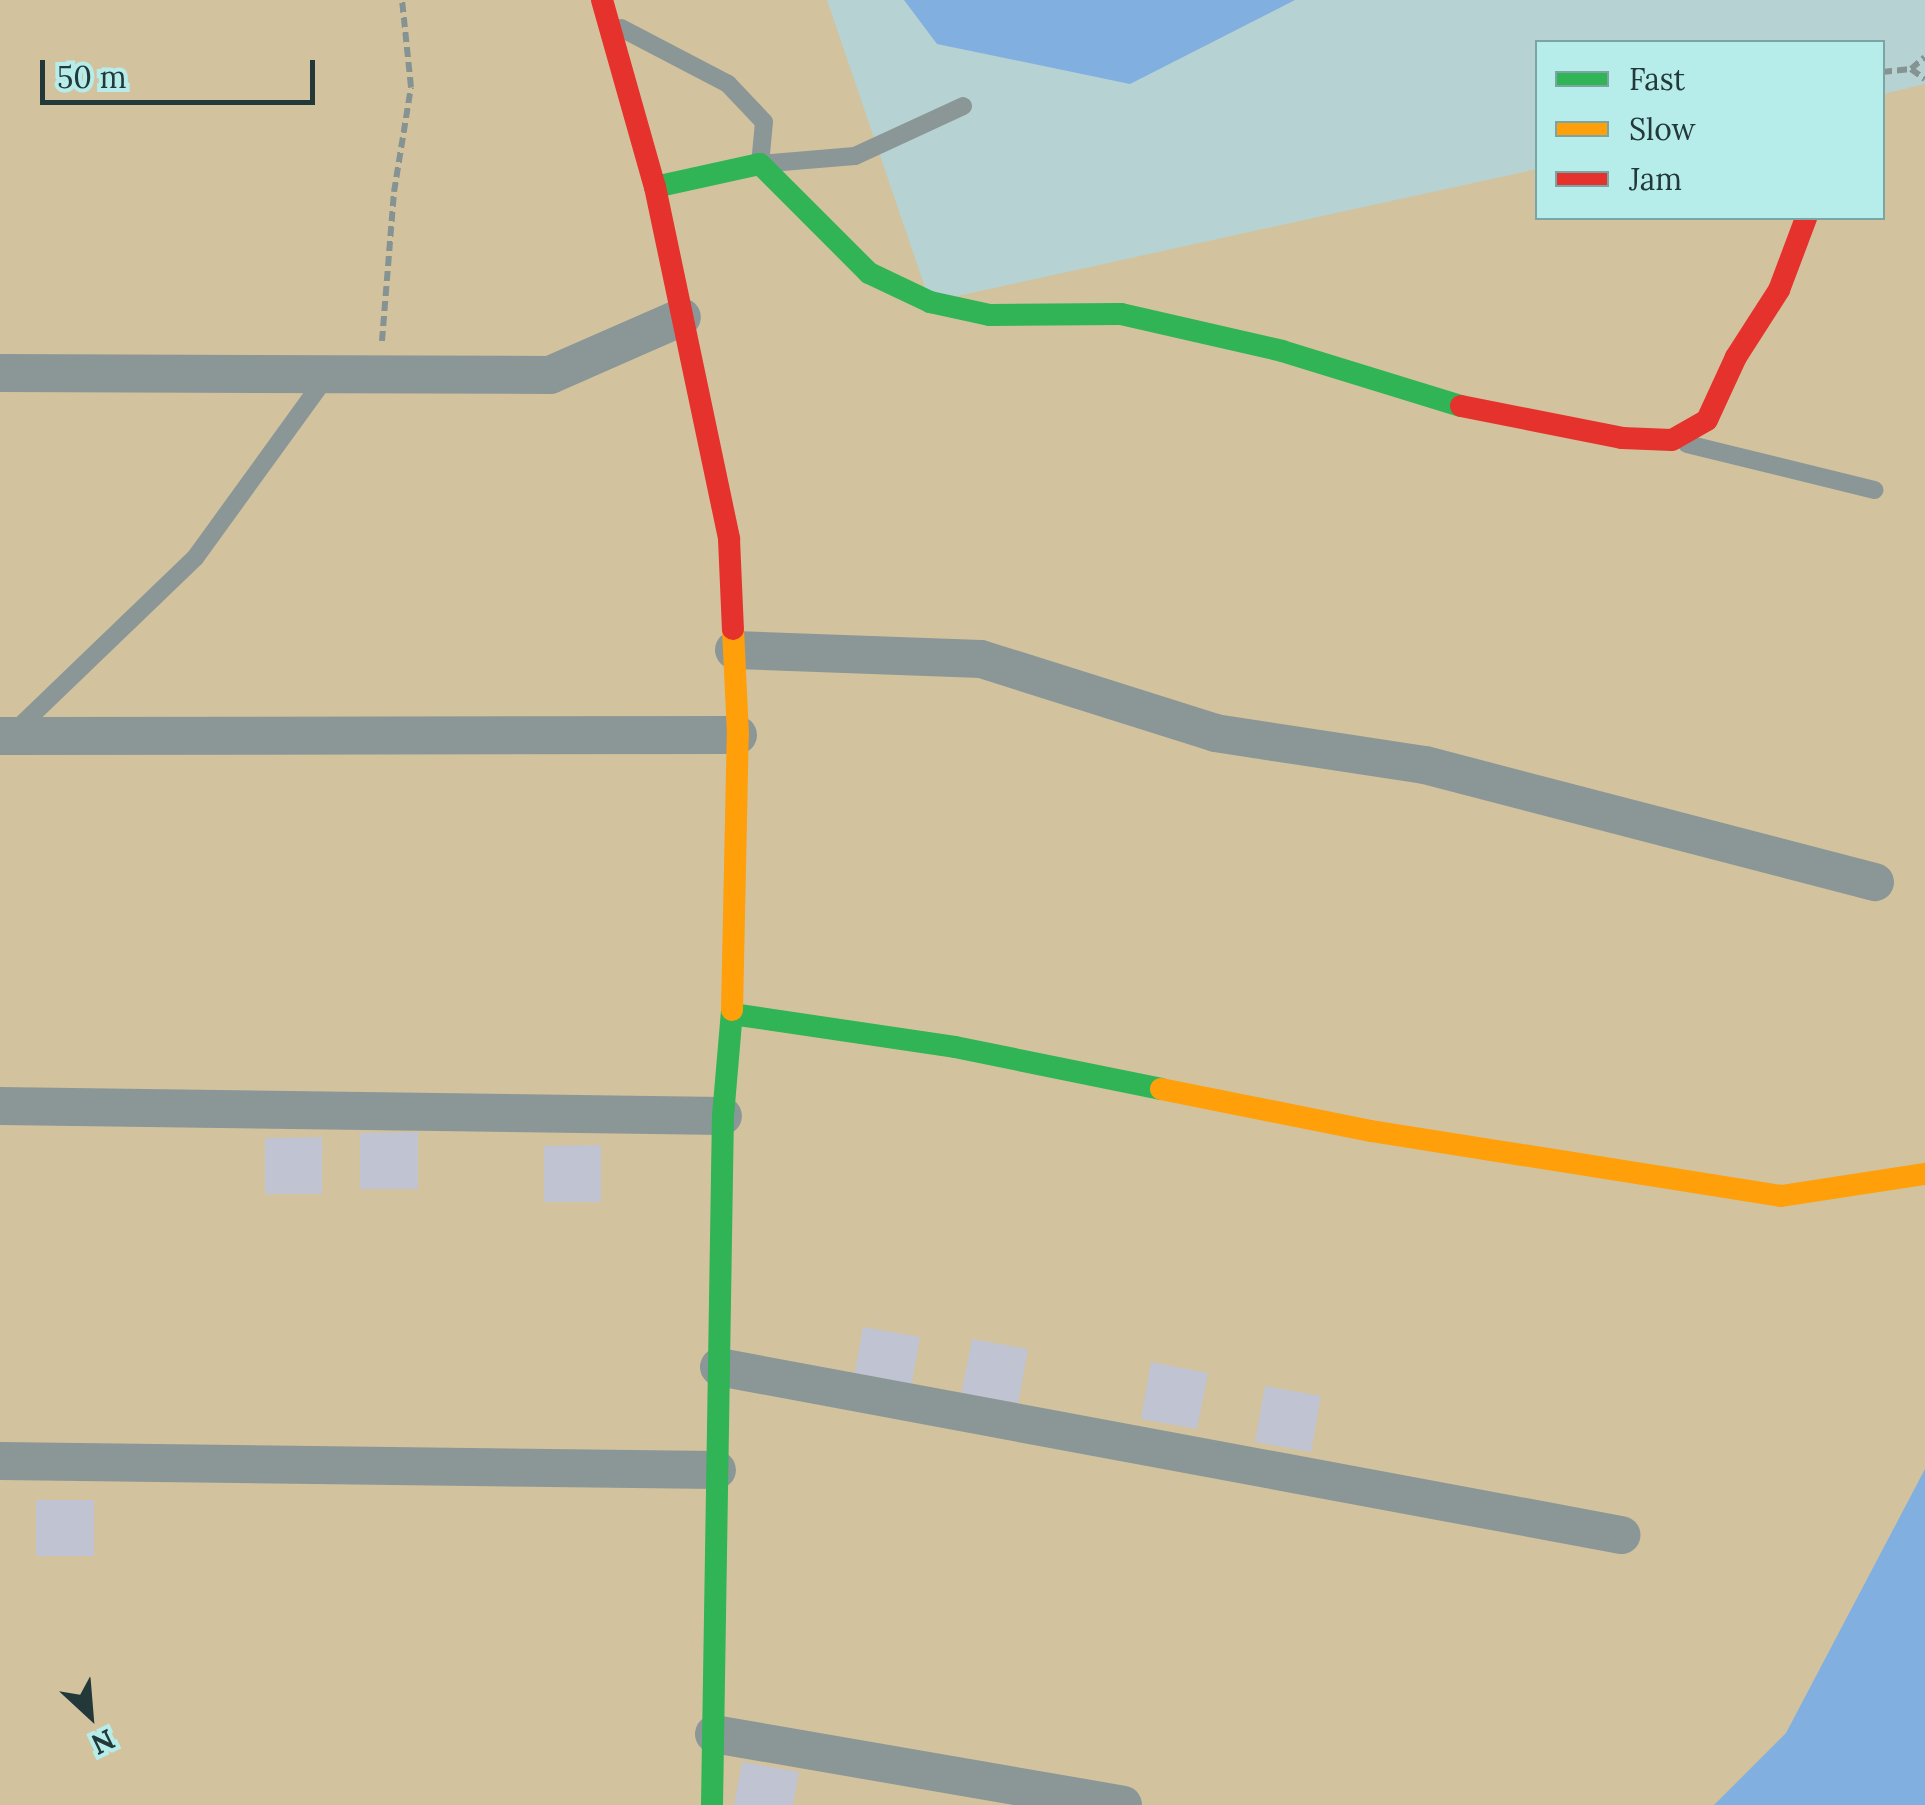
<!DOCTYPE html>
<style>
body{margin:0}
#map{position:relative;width:1925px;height:1805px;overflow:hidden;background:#b6d2d2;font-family:Lora,serif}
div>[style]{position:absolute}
.green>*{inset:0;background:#d2c39e}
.water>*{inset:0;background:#81afdf}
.building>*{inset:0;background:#c0c3d1}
.path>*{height:6px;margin-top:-3px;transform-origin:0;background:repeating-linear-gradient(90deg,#869393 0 10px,transparent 0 15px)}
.lane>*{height:18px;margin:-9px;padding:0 9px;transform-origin:9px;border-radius:9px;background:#8b9797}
.street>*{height:38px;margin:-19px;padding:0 19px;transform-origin:19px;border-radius:19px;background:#8b9797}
.fast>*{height:22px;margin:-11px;padding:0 11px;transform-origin:11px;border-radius:11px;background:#30b455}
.slow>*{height:22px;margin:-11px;padding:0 11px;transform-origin:11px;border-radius:11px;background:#ff9f0a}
.jam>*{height:22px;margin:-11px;padding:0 11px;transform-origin:11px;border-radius:11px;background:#e5322d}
span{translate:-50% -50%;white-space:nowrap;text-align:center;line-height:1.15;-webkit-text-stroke:8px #b6edeb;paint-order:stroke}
.legend{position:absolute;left:1535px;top:40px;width:350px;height:180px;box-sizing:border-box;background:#b6edeb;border:2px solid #7ba5a4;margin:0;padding:12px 18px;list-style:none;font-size:30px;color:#233939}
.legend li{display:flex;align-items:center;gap:20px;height:50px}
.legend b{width:50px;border:2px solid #7ba5a4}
.north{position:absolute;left:40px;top:1665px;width:100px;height:100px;-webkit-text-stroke:8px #b6edeb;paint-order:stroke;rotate:154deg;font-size:28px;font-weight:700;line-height:40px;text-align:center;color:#233939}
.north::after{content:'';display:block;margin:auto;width:35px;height:45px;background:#233939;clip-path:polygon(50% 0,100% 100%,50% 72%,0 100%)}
.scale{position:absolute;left:40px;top:60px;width:275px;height:45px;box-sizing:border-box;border:5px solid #233939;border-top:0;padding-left:12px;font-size:30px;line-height:35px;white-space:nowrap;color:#233939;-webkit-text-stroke:8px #b6edeb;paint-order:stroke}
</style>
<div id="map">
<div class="green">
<i style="clip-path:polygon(0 0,827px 0,930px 302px,1537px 169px,1538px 218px,1882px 218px,1883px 94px,1925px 84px,1925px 1805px,0 1805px)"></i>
</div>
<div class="water">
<i style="clip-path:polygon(904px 0,1295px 0,1130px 84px,937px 44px)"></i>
<i style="clip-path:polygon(1925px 1469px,1925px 1805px,1714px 1805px,1786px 1733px)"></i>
</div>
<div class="building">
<i style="clip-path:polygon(418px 1132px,418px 1189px,360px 1189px,360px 1133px)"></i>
<i style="clip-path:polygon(322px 1137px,322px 1194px,265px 1194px,265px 1138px)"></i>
<i style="clip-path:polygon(601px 1145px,601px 1202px,544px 1202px,544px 1146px)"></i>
<i style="clip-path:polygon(863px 1327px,920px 1337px,910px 1393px,853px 1382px)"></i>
<i style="clip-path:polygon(972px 1339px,1028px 1349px,1018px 1405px,961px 1395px)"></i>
<i style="clip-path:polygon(1151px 1362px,1208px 1373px,1197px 1429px,1141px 1419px)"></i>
<i style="clip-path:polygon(1265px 1386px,1321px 1396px,1311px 1452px,1255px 1442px)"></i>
<i style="clip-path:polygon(36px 1500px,94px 1500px,94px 1556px,36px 1556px)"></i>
<i style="clip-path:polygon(742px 1762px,799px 1772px,793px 1805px,734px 1805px)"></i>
</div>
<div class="path">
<i style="left:1911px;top:69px;width:18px;rotate:-41deg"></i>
<i style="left:1882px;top:72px;width:29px;rotate:-6deg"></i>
<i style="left:1911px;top:69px;width:17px;rotate:36deg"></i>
<i style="left:382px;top:341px;width:149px;rotate:-85.4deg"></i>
<i style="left:394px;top:192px;width:106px;rotate:-80.8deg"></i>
<i style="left:411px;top:87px;width:87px;rotate:-95.9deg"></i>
</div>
<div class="lane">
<i style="left:621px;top:28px;width:121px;rotate:27.6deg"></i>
<i style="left:728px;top:84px;width:52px;rotate:46.5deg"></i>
<i style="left:764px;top:122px;width:42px;rotate:95.4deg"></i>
<i style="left:760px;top:164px;width:95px;rotate:-4.8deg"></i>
<i style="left:855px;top:156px;width:119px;rotate:-24.8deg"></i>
<i style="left:1687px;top:444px;width:193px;rotate:13.8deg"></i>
<i style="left:14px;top:732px;width:251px;rotate:-43.9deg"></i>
<i style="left:195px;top:558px;width:223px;rotate:-54.1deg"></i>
</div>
<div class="street">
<i style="left:0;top:373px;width:550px;rotate:0.21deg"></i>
<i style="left:550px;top:375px;width:144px;rotate:-23.7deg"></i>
<i style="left:734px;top:650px;width:247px;rotate:2.1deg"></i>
<i style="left:981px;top:659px;width:245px;rotate:17.5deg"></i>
<i style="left:1215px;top:733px;width:212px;rotate:8.7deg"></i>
<i style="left:1425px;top:765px;width:465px;rotate:14.6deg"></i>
<i style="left:0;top:736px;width:738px;rotate:-0.08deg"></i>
<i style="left:0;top:1106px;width:723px;rotate:0.79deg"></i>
<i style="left:719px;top:1367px;width:918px;rotate:10.55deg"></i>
<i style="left:0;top:1461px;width:717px;rotate:0.72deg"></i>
<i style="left:714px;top:1734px;width:415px;rotate:9.8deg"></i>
</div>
<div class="fast">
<i style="left:655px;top:187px;width:107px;rotate:-12.4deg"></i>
<i style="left:760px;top:164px;width:154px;rotate:45deg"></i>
<i style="left:869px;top:273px;width:68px;rotate:25.4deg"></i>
<i style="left:930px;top:302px;width:61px;rotate:12.2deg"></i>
<i style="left:990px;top:315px;width:131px;rotate:-0.4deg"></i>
<i style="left:1121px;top:314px;width:165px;rotate:12.9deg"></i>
<i style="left:1282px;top:351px;width:187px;rotate:17.1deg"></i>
<i style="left:732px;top:1014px;width:225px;rotate:8.4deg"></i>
<i style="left:955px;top:1047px;width:210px;rotate:11.5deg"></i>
<i style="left:712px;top:1805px;width:689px;rotate:-89.09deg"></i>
<i style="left:723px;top:1116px;width:106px;rotate:-85.1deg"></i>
</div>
<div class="slow">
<i style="left:732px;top:1010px;width:275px;rotate:-88.8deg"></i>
<i style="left:738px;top:735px;width:106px;rotate:-92.7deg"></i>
<i style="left:1161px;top:1089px;width:214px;rotate:11.3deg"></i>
<i style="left:1371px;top:1131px;width:415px;rotate:9deg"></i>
<i style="left:1781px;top:1196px;width:146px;rotate:-8.7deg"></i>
</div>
<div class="jam">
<i style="left:602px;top:0;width:194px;rotate:74.2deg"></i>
<i style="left:655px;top:187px;width:360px;rotate:78.1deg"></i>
<i style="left:729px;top:539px;width:90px;rotate:87.5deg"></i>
<i style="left:1461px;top:406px;width:164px;rotate:11.2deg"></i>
<i style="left:1622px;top:438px;width:50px;rotate:2.3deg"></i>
<i style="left:1672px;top:440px;width:40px;rotate:-29.7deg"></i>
<i style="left:1707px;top:420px;width:69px;rotate:-65.3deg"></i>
<i style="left:1736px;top:357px;width:80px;rotate:-57.3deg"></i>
<i style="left:1779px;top:290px;width:77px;rotate:-69.4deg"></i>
</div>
<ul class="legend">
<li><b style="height:12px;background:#30b455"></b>Fast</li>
<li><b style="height:12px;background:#ff9f0a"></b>Slow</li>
<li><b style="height:12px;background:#e5322d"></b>Jam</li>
</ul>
<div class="north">N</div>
<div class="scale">50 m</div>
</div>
